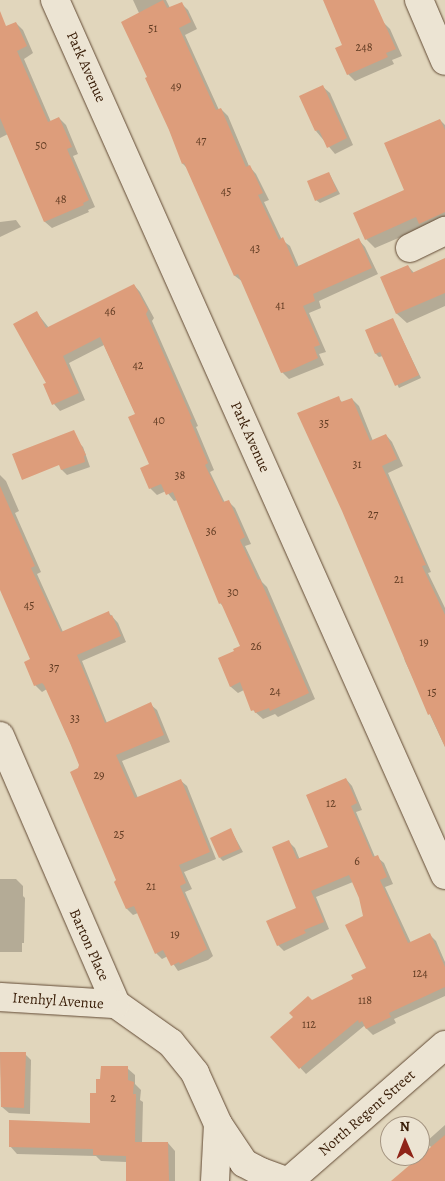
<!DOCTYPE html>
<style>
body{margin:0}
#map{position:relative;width:445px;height:1181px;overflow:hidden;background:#e1d6bc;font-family:Alegreya,serif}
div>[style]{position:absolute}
.shadow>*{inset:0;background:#0003}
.building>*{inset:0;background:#dd9d7b}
.roads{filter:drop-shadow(0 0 1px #624a34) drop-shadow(0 0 1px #624a34)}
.minor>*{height:28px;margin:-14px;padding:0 14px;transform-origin:14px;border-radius:14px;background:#ece4d3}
span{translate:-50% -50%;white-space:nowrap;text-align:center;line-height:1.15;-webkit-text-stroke:4px #ece4d3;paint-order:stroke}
.number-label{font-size:12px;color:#613c23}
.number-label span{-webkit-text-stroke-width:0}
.street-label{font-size:15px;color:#381c06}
.north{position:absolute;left:380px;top:1116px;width:50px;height:50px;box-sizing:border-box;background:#ece4d3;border:1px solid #a49481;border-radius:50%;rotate:359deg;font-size:14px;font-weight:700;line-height:20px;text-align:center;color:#381c06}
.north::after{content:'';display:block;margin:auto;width:18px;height:22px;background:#8f2418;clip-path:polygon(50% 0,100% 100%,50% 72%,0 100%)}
</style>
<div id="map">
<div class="shadow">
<i style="clip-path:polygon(133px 0,166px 0,170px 8px,181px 3px,188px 10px,197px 29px,185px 35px,219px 110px,221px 109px,228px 116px,249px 166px,256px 174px,269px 200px,264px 202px,282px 240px,290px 246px,299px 267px,359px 240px,365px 247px,378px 274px,319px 301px,321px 308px,309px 313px,326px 352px,319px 354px,324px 365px,289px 379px,282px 372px,243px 282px,235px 276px,187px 168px,183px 164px,149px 78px,139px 13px)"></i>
<i style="clip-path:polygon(324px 0,350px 0,383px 22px,390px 29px,402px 56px,392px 60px,394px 64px,355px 81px,348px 74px,344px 46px)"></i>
<i style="clip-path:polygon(16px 23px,23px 30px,33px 53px,24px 59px,51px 122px,59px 118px,66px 125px,78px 154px,73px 156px,95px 207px,88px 210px,89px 212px,52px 228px,45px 222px,8px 134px,0 138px,0 30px)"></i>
<i style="clip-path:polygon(323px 87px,330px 93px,353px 145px,335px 154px,316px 131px)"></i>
<i style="clip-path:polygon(440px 120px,445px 125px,445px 224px,424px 227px,375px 248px,366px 239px,406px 191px)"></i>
<i style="clip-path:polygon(329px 173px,340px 194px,320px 203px,316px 200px)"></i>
<i style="clip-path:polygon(16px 220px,21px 227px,0 237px,0 222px)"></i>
<i style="clip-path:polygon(445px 259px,445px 306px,407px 323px,397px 314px,382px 278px,408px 266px,414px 273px)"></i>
<i style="clip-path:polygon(134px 285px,140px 292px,154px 318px,152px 321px,198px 426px,196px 427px,214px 470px,210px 472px,225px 503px,228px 501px,235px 508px,251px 544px,245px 546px,262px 582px,267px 587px,315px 699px,278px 717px,275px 714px,263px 719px,253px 710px,244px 690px,238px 693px,231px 687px,219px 659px,236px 652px,241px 647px,225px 608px,220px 603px,178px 500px,174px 501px,166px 491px,157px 495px,150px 488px,151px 465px,136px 415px,104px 345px,69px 363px,85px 400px,60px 411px,54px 404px,47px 384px,37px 313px,49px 328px)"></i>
<i style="clip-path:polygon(393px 320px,421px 378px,399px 388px,383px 356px,379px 357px,376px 354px,366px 331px)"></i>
<i style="clip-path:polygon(338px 398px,343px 403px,352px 399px,359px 406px,373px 441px,386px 435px,392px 442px,403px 466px,388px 473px,431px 572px,428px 573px,445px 608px,445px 747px,405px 661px)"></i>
<i style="clip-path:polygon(78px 442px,83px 447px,90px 467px,67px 475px,62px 470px,56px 451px)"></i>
<i style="clip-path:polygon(0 475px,6px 481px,19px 511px,15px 513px,41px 572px,37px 574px,63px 632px,109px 613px,118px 623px,126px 642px,82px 661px,107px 723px,150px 704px,157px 710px,170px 742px,122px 761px,138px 798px,180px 780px,187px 786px,216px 859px,184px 872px,192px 889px,185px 892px,213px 956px,208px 960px,178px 971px,168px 956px,162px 959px,156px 953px,138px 913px,133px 915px,127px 909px,115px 882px,118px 881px,79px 769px,80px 765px,47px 689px,42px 692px,35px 685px,31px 660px,0 583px)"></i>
<i style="clip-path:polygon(346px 779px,352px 786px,362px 810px,356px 812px,375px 857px,377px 857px,384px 863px,393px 884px,385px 887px,411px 943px,430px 935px,436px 941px,445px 962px,445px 996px,394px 1019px,396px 1023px,373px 1035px,364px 1026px,306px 1074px,272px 1037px,312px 1001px,355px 979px,368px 968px,368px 915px,353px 882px,316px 897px,329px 929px,284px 951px,278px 945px,298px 908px,289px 842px,295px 848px,300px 860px,330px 847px)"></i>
<i style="clip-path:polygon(231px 830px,243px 852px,223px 861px,220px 858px)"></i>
<i style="clip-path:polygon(0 879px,16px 879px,23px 886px,23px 896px,25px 898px,24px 943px,22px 943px,22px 952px,0 952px)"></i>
<i style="clip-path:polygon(0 1053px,25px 1054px,31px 1060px,30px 1114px,9px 1113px,2px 1107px)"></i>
<i style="clip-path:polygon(127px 1068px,135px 1075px,135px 1084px,141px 1090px,140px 1100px,143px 1102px,142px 1143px,168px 1143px,175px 1151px,175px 1181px,127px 1181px,127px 1162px,101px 1161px,96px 1156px,17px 1154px,10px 1146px,91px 1124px,101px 1080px)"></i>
<i style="clip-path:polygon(445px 1125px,445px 1181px,393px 1181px,432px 1148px,426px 1142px)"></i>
</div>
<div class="building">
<i style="clip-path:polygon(163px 0,167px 8px,182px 2px,191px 22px,179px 28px,216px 110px,221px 108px,246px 167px,250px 165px,263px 193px,258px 195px,279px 240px,283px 237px,296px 267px,359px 238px,372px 268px,313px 294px,315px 301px,303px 306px,320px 345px,314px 347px,318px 358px,289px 371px,281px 373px,238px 274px,234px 276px,184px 163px,182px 164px,169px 130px,145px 78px,147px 77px,121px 22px)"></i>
<i style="clip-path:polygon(323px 0,374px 0,396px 49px,386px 53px,388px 57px,347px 75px,335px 48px,342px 45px)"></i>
<i style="clip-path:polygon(0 11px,6px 26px,16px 22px,27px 46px,17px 51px,48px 122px,59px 117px,72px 147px,67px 149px,89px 200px,83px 203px,84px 205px,44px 222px,0 118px)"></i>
<i style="clip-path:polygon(323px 85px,347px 138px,327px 148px,319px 130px,315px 131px,299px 96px)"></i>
<i style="clip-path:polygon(440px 119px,445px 130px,445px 212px,419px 224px,416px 217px,365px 240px,353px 213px,404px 190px,384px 143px)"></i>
<i style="clip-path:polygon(329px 172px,337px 191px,315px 201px,307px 181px)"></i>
<i style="clip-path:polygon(445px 258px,445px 293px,396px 314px,380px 277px,408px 265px,412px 273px)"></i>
<i style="clip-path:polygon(134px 284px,148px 310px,146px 314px,192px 419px,190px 420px,208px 463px,205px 465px,223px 502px,229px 500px,245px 537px,240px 540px,258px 580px,260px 579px,309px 693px,270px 711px,269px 708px,255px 713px,254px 710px,251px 711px,240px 682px,230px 687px,218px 658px,234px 651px,233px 649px,240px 646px,221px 603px,219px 604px,173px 492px,166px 495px,161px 484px,149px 489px,140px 468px,149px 464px,128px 417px,135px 414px,100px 337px,63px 356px,79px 393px,52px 405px,43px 384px,46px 383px,13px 324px,37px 311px,46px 328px)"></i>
<i style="clip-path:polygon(393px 318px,419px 375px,395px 386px,380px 352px,375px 354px,365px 330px)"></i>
<i style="clip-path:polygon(339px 396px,341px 402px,352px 398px,370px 441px,386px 434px,397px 459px,382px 466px,426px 565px,422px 566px,445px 615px,445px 747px,430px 714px,428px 715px,342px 511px,297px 413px)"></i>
<i style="clip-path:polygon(74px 430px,86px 455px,84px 456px,85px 462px,61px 470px,59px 465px,22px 480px,12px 454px)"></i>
<i style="clip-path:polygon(0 486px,35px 566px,31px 568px,61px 632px,109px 611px,110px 616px,112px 615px,121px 636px,77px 655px,105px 723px,151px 702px,164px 735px,116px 755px,135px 798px,181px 779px,210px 852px,179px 865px,186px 883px,180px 886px,207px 949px,180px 964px,179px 962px,171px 966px,163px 950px,155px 954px,134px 906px,126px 909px,114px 882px,116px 880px,70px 772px,78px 768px,79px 765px,70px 743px,44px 685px,42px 683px,34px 686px,24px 662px,30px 659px,0 590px)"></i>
<i style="clip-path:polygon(346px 778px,357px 803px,351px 806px,373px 857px,378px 855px,387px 877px,380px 880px,408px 943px,430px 933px,445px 967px,445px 987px,389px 1013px,391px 1017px,366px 1029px,362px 1021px,359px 1023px,358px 1020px,299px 1069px,270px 1037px,293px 1017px,289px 1013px,308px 996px,312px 1000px,353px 979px,351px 975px,366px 968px,345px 925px,363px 916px,359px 898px,349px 875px,311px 891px,324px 922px,304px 930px,306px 933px,277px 946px,266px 921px,296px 908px,272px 847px,289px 840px,297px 859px,328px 847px,306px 795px)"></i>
<i style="clip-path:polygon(231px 828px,240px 849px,219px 858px,210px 838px)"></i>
<i style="clip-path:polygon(0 1052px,26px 1052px,24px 1108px,1px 1107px)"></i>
<i style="clip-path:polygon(101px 1066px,128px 1066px,128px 1080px,134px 1082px,133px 1094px,136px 1094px,135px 1142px,168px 1142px,169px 1181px,126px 1181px,126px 1156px,93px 1155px,93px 1149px,9px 1147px,9px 1120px,90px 1123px,90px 1093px,96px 1093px,96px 1079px,100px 1079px)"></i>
<i style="clip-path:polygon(445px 1135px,445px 1181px,391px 1181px)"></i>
</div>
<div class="roads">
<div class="minor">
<i style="left:55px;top:0;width:958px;rotate:65.98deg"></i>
<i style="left:419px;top:0;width:66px;rotate:66.9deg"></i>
<i style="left:410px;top:248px;width:39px;rotate:-26deg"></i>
<i style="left:0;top:736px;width:292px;rotate:66.6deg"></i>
<i style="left:116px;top:1004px;width:67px;rotate:35.3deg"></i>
<i style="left:171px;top:1043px;width:38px;rotate:51deg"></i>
<i style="left:195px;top:1073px;width:56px;rotate:65.7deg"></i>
<i style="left:218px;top:1124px;width:47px;rotate:56.3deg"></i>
<i style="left:244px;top:1163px;width:19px;rotate:28deg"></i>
<i style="left:261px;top:1172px;width:27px;rotate:20deg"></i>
<i style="left:0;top:997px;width:116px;rotate:3.5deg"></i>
<i style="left:215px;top:1181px;width:57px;rotate:-87deg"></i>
<i style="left:289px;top:1181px;width:207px;rotate:-41.1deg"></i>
</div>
</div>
<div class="number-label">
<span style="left:153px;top:29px">51</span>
<span style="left:364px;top:48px">248</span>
<span style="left:176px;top:87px">49</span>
<span style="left:201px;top:141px">47</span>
<span style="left:41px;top:146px">50</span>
<span style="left:226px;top:192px">45</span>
<span style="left:61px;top:200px">48</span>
<span style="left:255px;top:249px">43</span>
<span style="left:280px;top:306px">41</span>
<span style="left:110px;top:312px">46</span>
<span style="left:138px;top:366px">42</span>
<span style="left:159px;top:421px">40</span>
<span style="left:324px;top:424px">35</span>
<span style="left:357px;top:465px">31</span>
<span style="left:180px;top:476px">38</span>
<span style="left:373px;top:515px">27</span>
<span style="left:211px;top:532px">36</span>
<span style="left:399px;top:580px">21</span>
<span style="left:233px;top:593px">30</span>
<span style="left:29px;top:606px">45</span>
<span style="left:424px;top:643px">19</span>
<span style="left:256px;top:647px">26</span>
<span style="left:54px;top:668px">37</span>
<span style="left:275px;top:692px">24</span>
<span style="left:432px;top:693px">15</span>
<span style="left:75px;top:719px">33</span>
<span style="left:99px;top:776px">29</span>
<span style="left:331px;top:804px">12</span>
<span style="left:119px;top:835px">25</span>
<span style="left:357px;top:862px">6</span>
<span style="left:151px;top:887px">21</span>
<span style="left:175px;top:935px">19</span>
<span style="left:420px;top:974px">124</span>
<span style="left:365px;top:1001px">118</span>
<span style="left:309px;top:1025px">112</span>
<span style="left:113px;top:1099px">2</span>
</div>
<div class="street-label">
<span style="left:86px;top:67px;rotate:66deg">Park Avenue</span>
<span style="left:250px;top:437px;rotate:66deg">Park Avenue</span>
<span style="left:89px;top:945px;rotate:66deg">Barton Place</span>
<span style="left:58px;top:1001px;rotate:4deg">Irenhyl Avenue</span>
<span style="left:367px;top:1113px;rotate:-41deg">North Regent Street</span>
</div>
<div class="north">N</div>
</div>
